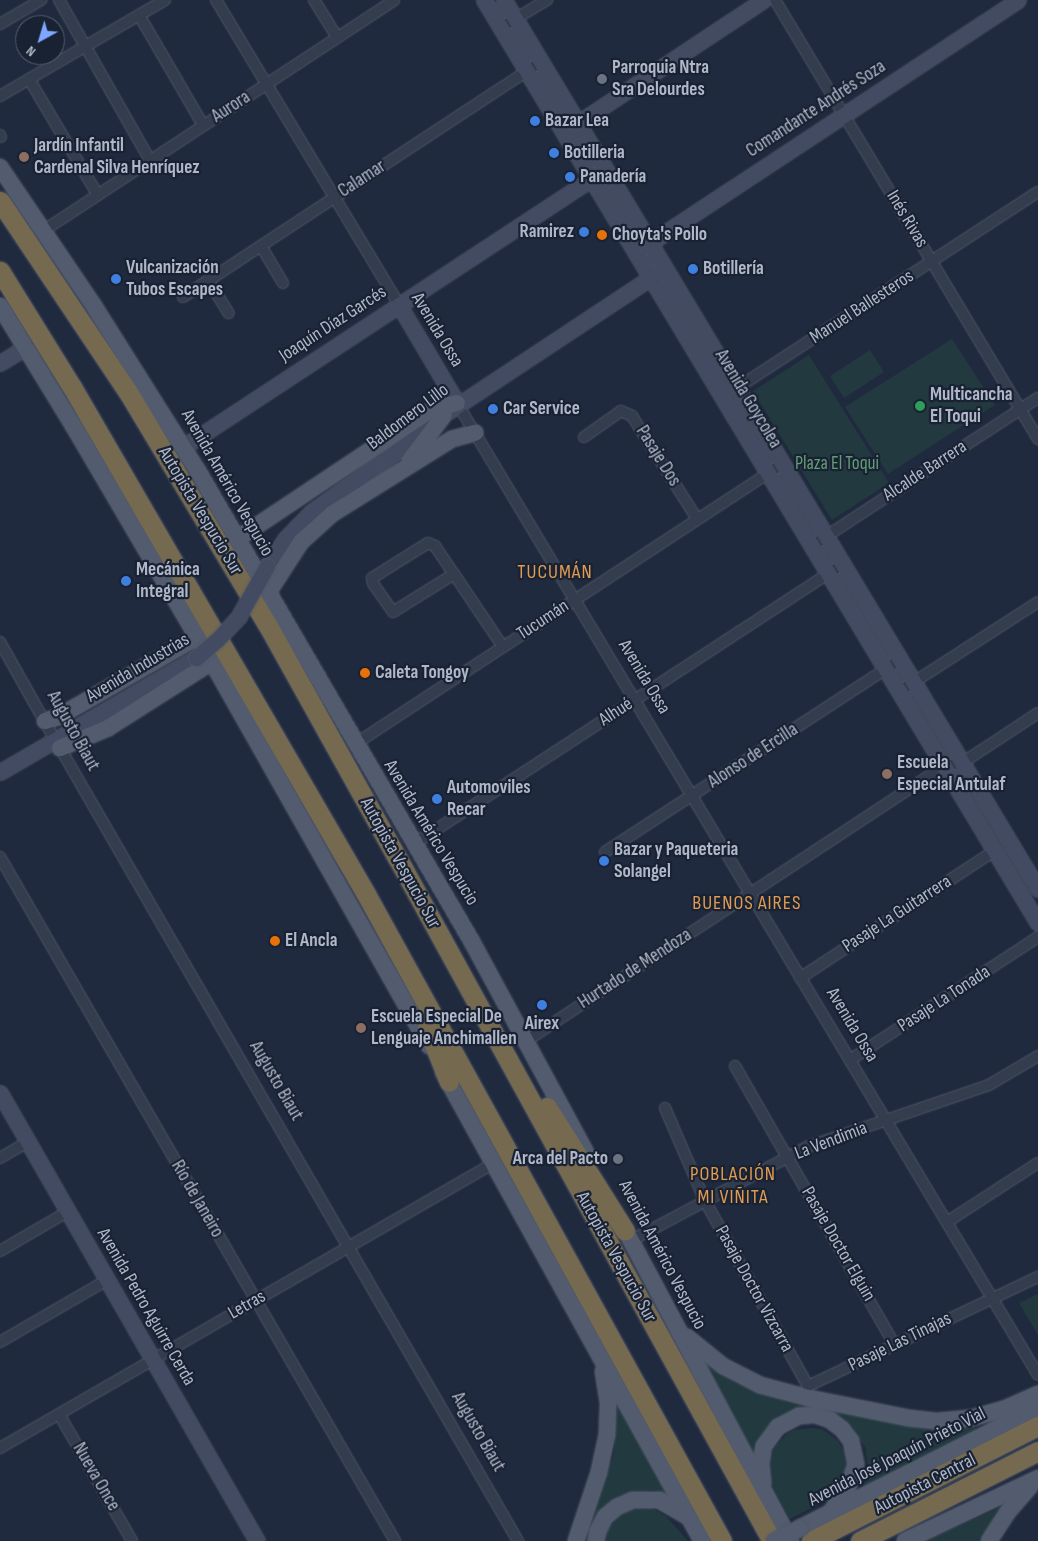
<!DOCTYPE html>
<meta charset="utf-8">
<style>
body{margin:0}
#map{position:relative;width:1038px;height:1541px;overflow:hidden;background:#202a3e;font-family:"Sofia Sans Condensed",sans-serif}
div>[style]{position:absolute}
.green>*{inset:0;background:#22393f}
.roads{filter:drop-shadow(0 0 1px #4f5768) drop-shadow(0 0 1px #4f5768)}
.street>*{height:10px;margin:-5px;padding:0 5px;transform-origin:5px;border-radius:5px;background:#343d4e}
.secondary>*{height:15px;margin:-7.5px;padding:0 7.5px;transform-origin:7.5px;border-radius:7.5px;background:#424b61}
.primary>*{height:16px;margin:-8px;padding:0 8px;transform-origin:8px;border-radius:8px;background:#525c6e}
.highway>*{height:19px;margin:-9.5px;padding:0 9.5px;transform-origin:9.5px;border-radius:9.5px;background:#756950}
.bridges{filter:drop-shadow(0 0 1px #4f5768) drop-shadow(0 0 1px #4f5768)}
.secondary-bridge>*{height:15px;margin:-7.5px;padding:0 7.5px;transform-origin:7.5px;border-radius:7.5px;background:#424b61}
.primary-bridge>*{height:16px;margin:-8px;padding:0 8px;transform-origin:8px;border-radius:8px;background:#525c6e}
.dots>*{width:14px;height:14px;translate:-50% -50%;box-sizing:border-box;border:2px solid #192232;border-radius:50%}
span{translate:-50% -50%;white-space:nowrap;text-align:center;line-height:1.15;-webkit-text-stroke:4.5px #192232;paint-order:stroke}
.poi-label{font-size:19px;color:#afb7c9;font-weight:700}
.left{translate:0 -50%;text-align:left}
.right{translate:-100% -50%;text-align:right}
.street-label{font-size:19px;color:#afb7c9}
.park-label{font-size:19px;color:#649d75}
.neighbourhood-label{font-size:20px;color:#e09b54;letter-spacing:1px}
.north{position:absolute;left:15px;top:15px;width:50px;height:50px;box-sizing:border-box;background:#192232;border:1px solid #555e6e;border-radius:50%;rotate:219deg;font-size:14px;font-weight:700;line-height:20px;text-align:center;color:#afb7c9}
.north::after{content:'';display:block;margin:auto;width:18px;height:22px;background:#7fa7ff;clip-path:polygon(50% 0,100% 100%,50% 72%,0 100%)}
</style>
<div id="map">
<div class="green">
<i style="clip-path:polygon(952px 339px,995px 405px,888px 474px,845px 407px)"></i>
<i style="clip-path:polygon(870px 350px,884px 372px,844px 398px,830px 376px)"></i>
<i style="clip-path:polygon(809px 355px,889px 483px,832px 520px,753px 391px)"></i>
<i style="clip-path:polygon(1038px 1294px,1038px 1335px,1019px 1303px)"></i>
<i style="clip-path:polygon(704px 1363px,736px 1383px,767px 1395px,908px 1423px,972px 1423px,979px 1435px,860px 1495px,869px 1472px,865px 1447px,850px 1427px,823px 1410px,796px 1409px,774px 1422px,762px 1435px,756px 1459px)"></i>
<i style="clip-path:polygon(617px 1404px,666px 1494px,651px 1490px,624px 1495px,591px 1541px,585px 1541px,614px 1454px)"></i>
<i style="clip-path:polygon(812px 1428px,822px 1429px,838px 1441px,847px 1456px,848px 1466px,843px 1483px,832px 1497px,790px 1519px,770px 1482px,768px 1462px,775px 1447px,787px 1434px,794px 1430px)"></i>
<i style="clip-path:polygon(1006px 1505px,978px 1541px,925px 1541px)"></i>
<i style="clip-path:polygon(639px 1506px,650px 1507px,667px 1517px,688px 1541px,605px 1541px,605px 1534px,622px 1511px)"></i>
</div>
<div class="roads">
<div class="street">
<i style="left:59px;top:0;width:184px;rotate:60.4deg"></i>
<i style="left:216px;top:0;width:356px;rotate:59deg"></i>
<i style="left:314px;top:0;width:44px;rotate:58.1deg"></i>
<i style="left:775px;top:0;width:512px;rotate:59.07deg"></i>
<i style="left:139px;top:15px;width:127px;rotate:59.8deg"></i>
<i style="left:0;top:24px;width:48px;rotate:-30.3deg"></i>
<i style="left:500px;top:28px;width:55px;rotate:-30.8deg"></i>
<i style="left:29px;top:79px;width:135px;rotate:59.3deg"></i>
<i style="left:0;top:96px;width:191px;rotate:-30.2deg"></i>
<i style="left:0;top:135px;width:2px;rotate:63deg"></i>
<i style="left:43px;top:231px;width:420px;rotate:-33.3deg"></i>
<i style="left:261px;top:246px;width:43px;rotate:59.3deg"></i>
<i style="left:208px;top:280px;width:39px;rotate:58deg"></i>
<i style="left:183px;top:297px;width:428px;rotate:-33.3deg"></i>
<i style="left:737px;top:388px;width:359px;rotate:-33.1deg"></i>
<i style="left:457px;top:403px;width:1132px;rotate:59.13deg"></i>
<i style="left:584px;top:437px;width:45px;rotate:-35.1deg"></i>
<i style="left:621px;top:411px;width:12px;rotate:24deg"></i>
<i style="left:632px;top:416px;width:122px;rotate:57.7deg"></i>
<i style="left:428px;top:543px;width:8px;rotate:23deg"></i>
<i style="left:435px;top:546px;width:34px;rotate:56deg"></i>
<i style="left:454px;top:574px;width:72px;rotate:148.1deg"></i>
<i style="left:393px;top:612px;width:35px;rotate:-125deg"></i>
<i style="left:373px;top:583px;width:5px;rotate:-101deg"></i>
<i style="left:372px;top:578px;width:66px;rotate:-32deg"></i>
<i style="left:813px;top:545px;width:269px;rotate:-33.2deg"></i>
<i style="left:454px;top:574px;width:88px;rotate:56.1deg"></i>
<i style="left:0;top:642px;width:112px;rotate:60.7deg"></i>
<i style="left:900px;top:691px;width:164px;rotate:-32.8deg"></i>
<i style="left:355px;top:744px;width:511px;rotate:-33.25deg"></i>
<i style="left:60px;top:748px;width:916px;rotate:59.99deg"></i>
<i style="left:414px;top:844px;width:512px;rotate:-33.13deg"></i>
<i style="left:605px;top:852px;width:352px;rotate:-33.1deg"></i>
<i style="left:0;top:857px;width:790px;rotate:59.99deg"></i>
<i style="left:800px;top:978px;width:232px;rotate:-33.2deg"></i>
<i style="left:526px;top:1041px;width:500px;rotate:-33.34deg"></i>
<i style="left:944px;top:766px;width:18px;rotate:-9deg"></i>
<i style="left:962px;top:763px;width:91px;rotate:-33.3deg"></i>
<i style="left:850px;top:1060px;width:225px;rotate:-33.2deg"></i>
<i style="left:735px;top:1066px;width:322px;rotate:60.2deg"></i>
<i style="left:665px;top:1108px;width:101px;rotate:66.7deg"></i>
<i style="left:705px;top:1201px;width:212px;rotate:60.9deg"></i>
<i style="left:808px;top:1386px;width:255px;rotate:-25.4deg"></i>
<i style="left:0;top:1158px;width:32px;rotate:-30deg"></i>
<i style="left:947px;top:1222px;width:108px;rotate:-33deg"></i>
<i style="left:630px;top:1241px;width:200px;rotate:-28deg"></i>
<i style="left:807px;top:1147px;width:192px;rotate:-18.8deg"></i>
<i style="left:989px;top:1085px;width:57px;rotate:-30.6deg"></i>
<i style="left:0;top:1251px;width:78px;rotate:-30.2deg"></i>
<i style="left:0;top:1342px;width:124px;rotate:-30.1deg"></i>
<i style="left:59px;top:1414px;width:146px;rotate:60.1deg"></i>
<i style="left:0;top:1448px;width:570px;rotate:-29.98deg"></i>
</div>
<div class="secondary">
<i style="left:484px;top:0;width:1076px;rotate:59.03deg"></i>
<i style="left:504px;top:0;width:1037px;rotate:59.01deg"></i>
<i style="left:578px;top:123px;width:222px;rotate:-33.6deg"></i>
<i style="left:642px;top:248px;width:450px;rotate:-33.4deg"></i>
<i style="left:399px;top:305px;width:114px;rotate:59.4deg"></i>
<i style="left:0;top:363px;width:31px;rotate:-32deg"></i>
<i style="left:449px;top:411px;width:252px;rotate:-33.5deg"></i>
<i style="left:183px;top:447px;width:499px;rotate:-33.3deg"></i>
<i style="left:267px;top:566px;width:32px;rotate:-56deg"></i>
<i style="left:285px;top:539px;width:37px;rotate:-46deg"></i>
<i style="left:311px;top:512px;width:148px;rotate:-35.4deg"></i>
<i style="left:0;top:772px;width:227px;rotate:-30.2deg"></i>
<i style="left:0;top:1093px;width:516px;rotate:60.16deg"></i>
</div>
<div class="primary">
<i style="left:0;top:167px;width:168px;rotate:55.9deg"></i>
<i style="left:94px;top:306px;width:195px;rotate:57.8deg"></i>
<i style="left:198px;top:471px;width:543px;rotate:59.8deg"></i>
<i style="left:471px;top:940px;width:250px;rotate:61.6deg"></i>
<i style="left:0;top:306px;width:142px;rotate:58.6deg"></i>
<i style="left:74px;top:427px;width:273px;rotate:59.6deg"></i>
<i style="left:212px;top:662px;width:441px;rotate:60.5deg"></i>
<i style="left:410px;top:460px;width:56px;rotate:-52.9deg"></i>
<i style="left:237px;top:539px;width:231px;rotate:-33.7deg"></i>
<i style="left:429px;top:411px;width:29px;rotate:-16deg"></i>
<i style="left:268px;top:593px;width:61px;rotate:-57.1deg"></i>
<i style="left:301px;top:542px;width:42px;rotate:-42.1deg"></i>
<i style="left:332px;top:514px;width:142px;rotate:-32deg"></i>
<i style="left:452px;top:439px;width:24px;rotate:-15deg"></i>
<i style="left:45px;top:721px;width:14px;rotate:-17deg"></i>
<i style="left:58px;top:717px;width:160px;rotate:-29.9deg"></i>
<i style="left:60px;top:748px;width:52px;rotate:-22.6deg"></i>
<i style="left:108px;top:728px;width:123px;rotate:-32.4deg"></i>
<i style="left:443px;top:1072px;width:536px;rotate:61.09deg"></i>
<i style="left:620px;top:1220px;width:364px;rotate:62deg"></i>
<i style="left:687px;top:1337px;width:46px;rotate:38.9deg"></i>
<i style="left:723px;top:1366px;width:42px;rotate:27.2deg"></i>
<i style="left:760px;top:1385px;width:51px;rotate:14.9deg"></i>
<i style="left:809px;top:1398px;width:101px;rotate:11.4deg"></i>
<i style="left:908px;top:1418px;width:30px;rotate:6deg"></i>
<i style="left:938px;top:1421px;width:34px;rotate:-5deg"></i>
<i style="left:972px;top:1418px;width:33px;rotate:-16deg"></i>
<i style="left:1004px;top:1409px;width:37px;rotate:-24deg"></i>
<i style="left:763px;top:1483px;width:19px;rotate:-96deg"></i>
<i style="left:761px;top:1464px;width:18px;rotate:-81deg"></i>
<i style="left:764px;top:1446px;width:24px;rotate:-54deg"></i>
<i style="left:778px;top:1427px;width:24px;rotate:-28deg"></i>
<i style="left:799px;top:1416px;width:16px;rotate:-4deg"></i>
<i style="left:815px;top:1415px;width:16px;rotate:18deg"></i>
<i style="left:830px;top:1420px;width:15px;rotate:37deg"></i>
<i style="left:842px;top:1429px;width:15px;rotate:53deg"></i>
<i style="left:851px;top:1441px;width:24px;rotate:78deg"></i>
<i style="left:856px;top:1464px;width:28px;rotate:109deg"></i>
<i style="left:847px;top:1490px;width:25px;rotate:127deg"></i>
<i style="left:800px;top:1528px;width:267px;rotate:-26.8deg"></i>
<i style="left:576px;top:1541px;width:73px;rotate:-71.6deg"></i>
<i style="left:599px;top:1472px;width:38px;rotate:-78deg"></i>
<i style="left:607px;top:1435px;width:33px;rotate:-88deg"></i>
<i style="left:608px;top:1402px;width:31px;rotate:-99deg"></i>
<i style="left:596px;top:1541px;width:10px;rotate:-79deg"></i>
<i style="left:598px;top:1531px;width:16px;rotate:-63deg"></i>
<i style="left:605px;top:1517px;width:16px;rotate:-40deg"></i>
<i style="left:617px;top:1507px;width:17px;rotate:-24deg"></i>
<i style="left:633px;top:1500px;width:26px"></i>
<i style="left:659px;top:1500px;width:32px;rotate:30deg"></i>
<i style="left:905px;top:1541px;width:147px;rotate:-25.3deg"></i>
<i style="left:989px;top:1541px;width:33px;rotate:-57deg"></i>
<i style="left:1007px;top:1513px;width:35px;rotate:-49deg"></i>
</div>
<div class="highway">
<i style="left:0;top:201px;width:230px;rotate:56.2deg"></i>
<i style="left:128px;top:392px;width:270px;rotate:59.1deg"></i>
<i style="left:267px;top:624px;width:269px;rotate:60.9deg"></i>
<i style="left:398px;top:859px;width:778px;rotate:61.26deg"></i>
<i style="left:0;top:271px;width:137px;rotate:58.2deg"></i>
<i style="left:72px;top:387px;width:586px;rotate:59.89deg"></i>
<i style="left:366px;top:894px;width:738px;rotate:61.18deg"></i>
<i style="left:427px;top:1027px;width:59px;rotate:68.2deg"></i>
<i style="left:547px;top:1107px;width:146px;rotate:57.8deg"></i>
<i style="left:811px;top:1541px;width:254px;rotate:-26.9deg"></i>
<i style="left:860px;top:1541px;width:199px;rotate:-26.8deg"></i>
</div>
</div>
<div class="bridges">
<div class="secondary-bridge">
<i style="left:196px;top:658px;width:28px;rotate:-41deg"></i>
<i style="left:217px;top:640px;width:33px;rotate:-47deg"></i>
<i style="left:239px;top:616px;width:57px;rotate:-60.8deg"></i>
</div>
<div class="primary-bridge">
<i style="left:775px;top:1541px;width:28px;rotate:-27deg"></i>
</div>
</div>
<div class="dots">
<i style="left:602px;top:79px;background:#6b7280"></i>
<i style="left:535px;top:121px;background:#3f7fe0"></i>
<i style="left:554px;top:153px;background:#3f7fe0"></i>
<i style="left:24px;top:157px;background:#8d6e63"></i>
<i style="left:570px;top:177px;background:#3f7fe0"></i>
<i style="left:584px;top:232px;background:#3f7fe0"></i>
<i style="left:602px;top:235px;background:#e8710a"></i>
<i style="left:693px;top:269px;background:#3f7fe0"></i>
<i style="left:116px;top:279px;background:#3f7fe0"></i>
<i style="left:920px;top:406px;background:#2e9e5b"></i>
<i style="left:493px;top:409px;background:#3f7fe0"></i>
<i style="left:126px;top:581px;background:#3f7fe0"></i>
<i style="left:365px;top:673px;background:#e8710a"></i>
<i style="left:887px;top:774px;background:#8d6e63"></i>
<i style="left:437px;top:799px;background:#3f7fe0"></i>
<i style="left:604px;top:861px;background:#3f7fe0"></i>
<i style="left:275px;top:941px;background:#e8710a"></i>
<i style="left:542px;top:1005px;background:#3f7fe0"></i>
<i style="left:361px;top:1028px;background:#8d6e63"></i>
<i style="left:618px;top:1159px;background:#6b7280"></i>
</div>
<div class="poi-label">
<span class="left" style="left:612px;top:79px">Parroquia Ntra<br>Sra Delourdes</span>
<span class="left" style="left:545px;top:121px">Bazar Lea</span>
<span class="left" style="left:34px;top:157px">Jardín Infantil<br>Cardenal Silva Henríquez</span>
<span class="left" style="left:564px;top:153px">Botilleria</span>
<span class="left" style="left:580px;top:177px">Panadería</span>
<span class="right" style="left:574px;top:232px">Ramirez</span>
<span class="left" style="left:612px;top:235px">Choyta's Pollo</span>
<span class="left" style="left:126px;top:279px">Vulcanización<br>Tubos Escapes</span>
<span class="left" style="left:703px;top:269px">Botillería</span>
<span class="left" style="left:930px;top:406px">Multicancha<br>El Toqui</span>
<span class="left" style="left:503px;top:409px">Car Service</span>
<span class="left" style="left:136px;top:581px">Mecánica<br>Integral</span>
<span class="left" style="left:375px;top:673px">Caleta Tongoy</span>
<span class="left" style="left:897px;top:774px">Escuela<br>Especial Antulaf</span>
<span class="left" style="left:447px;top:799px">Automoviles<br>Recar</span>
<span class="left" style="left:614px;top:861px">Bazar y Paqueteria<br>Solangel</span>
<span class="left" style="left:285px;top:941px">El Ancla</span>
<span class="left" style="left:371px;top:1028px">Escuela Especial De<br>Lenguaje Anchimallen</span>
<span style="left:542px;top:1024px">Airex</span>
<span class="right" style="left:608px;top:1159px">Arca del Pacto</span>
</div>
<div class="street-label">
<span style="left:231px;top:107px;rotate:-33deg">Aurora</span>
<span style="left:816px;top:109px;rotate:-33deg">Comandante Andrés Soza</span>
<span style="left:362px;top:179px;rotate:-33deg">Calamar</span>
<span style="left:907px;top:219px;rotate:59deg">Inés Rivas</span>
<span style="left:862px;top:307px;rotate:-33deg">Manuel Ballesteros</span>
<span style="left:333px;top:324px;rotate:-33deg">Joaquín Díaz Garcés</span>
<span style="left:437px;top:330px;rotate:59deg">Avenida Ossa</span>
<span style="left:748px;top:399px;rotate:59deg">Avenida Goycolea</span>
<span style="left:408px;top:417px;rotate:-37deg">Baldomero Lillo</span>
<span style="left:658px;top:456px;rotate:58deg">Pasaje Dos</span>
<span style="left:925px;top:471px;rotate:-33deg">Alcalde Barrera</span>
<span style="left:227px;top:483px;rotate:60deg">Avenida Américo Vespucio</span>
<span style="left:200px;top:511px;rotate:59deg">Autopista Vespucio Sur</span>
<span style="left:543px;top:620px;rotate:-33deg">Tucumán</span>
<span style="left:138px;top:668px;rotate:-31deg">Avenida Industrias</span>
<span style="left:644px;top:677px;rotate:59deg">Avenida Ossa</span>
<span style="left:616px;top:712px;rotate:-33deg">Alhué</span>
<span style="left:73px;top:731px;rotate:61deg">Augusto Biaut</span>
<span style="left:753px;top:756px;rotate:-33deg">Alonso de Ercilla</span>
<span style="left:431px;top:833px;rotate:59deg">Avenida Américo Vespucio</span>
<span style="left:400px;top:863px;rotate:61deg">Autopista Vespucio Sur</span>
<span style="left:897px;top:914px;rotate:-33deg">Pasaje La Guitarrera</span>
<span style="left:635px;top:969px;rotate:-33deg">Hurtado de Mendoza</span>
<span style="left:944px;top:999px;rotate:-33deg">Pasaje La Tonada</span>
<span style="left:852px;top:1025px;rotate:59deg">Avenida Ossa</span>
<span style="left:276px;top:1081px;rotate:60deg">Augusto Biaut</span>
<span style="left:831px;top:1141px;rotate:-21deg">La Vendimia</span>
<span style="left:197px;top:1199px;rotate:60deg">Río de Janeiro</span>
<span style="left:838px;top:1244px;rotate:60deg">Pasaje Doctor Elguin</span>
<span style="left:662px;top:1255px;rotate:62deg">Avenida Américo Vespucio</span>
<span style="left:616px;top:1257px;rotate:61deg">Autopista Vespucio Sur</span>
<span style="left:754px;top:1289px;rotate:61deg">Pasaje Doctor Vizcarra</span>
<span style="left:247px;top:1305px;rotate:-30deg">Letras</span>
<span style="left:146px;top:1307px;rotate:60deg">Avenida Pedro Aguirre Cerda</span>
<span style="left:900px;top:1342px;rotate:-26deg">Pasaje Las Tinajas</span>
<span style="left:478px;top:1432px;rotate:60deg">Augusto Biaut</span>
<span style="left:897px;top:1457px;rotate:-27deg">Avenida José Joaquín Prieto Vial</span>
<span style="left:96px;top:1477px;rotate:60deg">Nueva Once</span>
<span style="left:925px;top:1484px;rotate:-27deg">Autopista Central</span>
</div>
<div class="park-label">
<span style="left:837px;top:464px">Plaza El Toqui</span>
</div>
<div class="neighbourhood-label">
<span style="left:555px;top:572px">TUCUMÁN</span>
<span style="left:747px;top:903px">BUENOS AIRES</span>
<span style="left:733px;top:1186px">POBLACIÓN<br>MI VIÑITA</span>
</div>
<div class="north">N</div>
</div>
